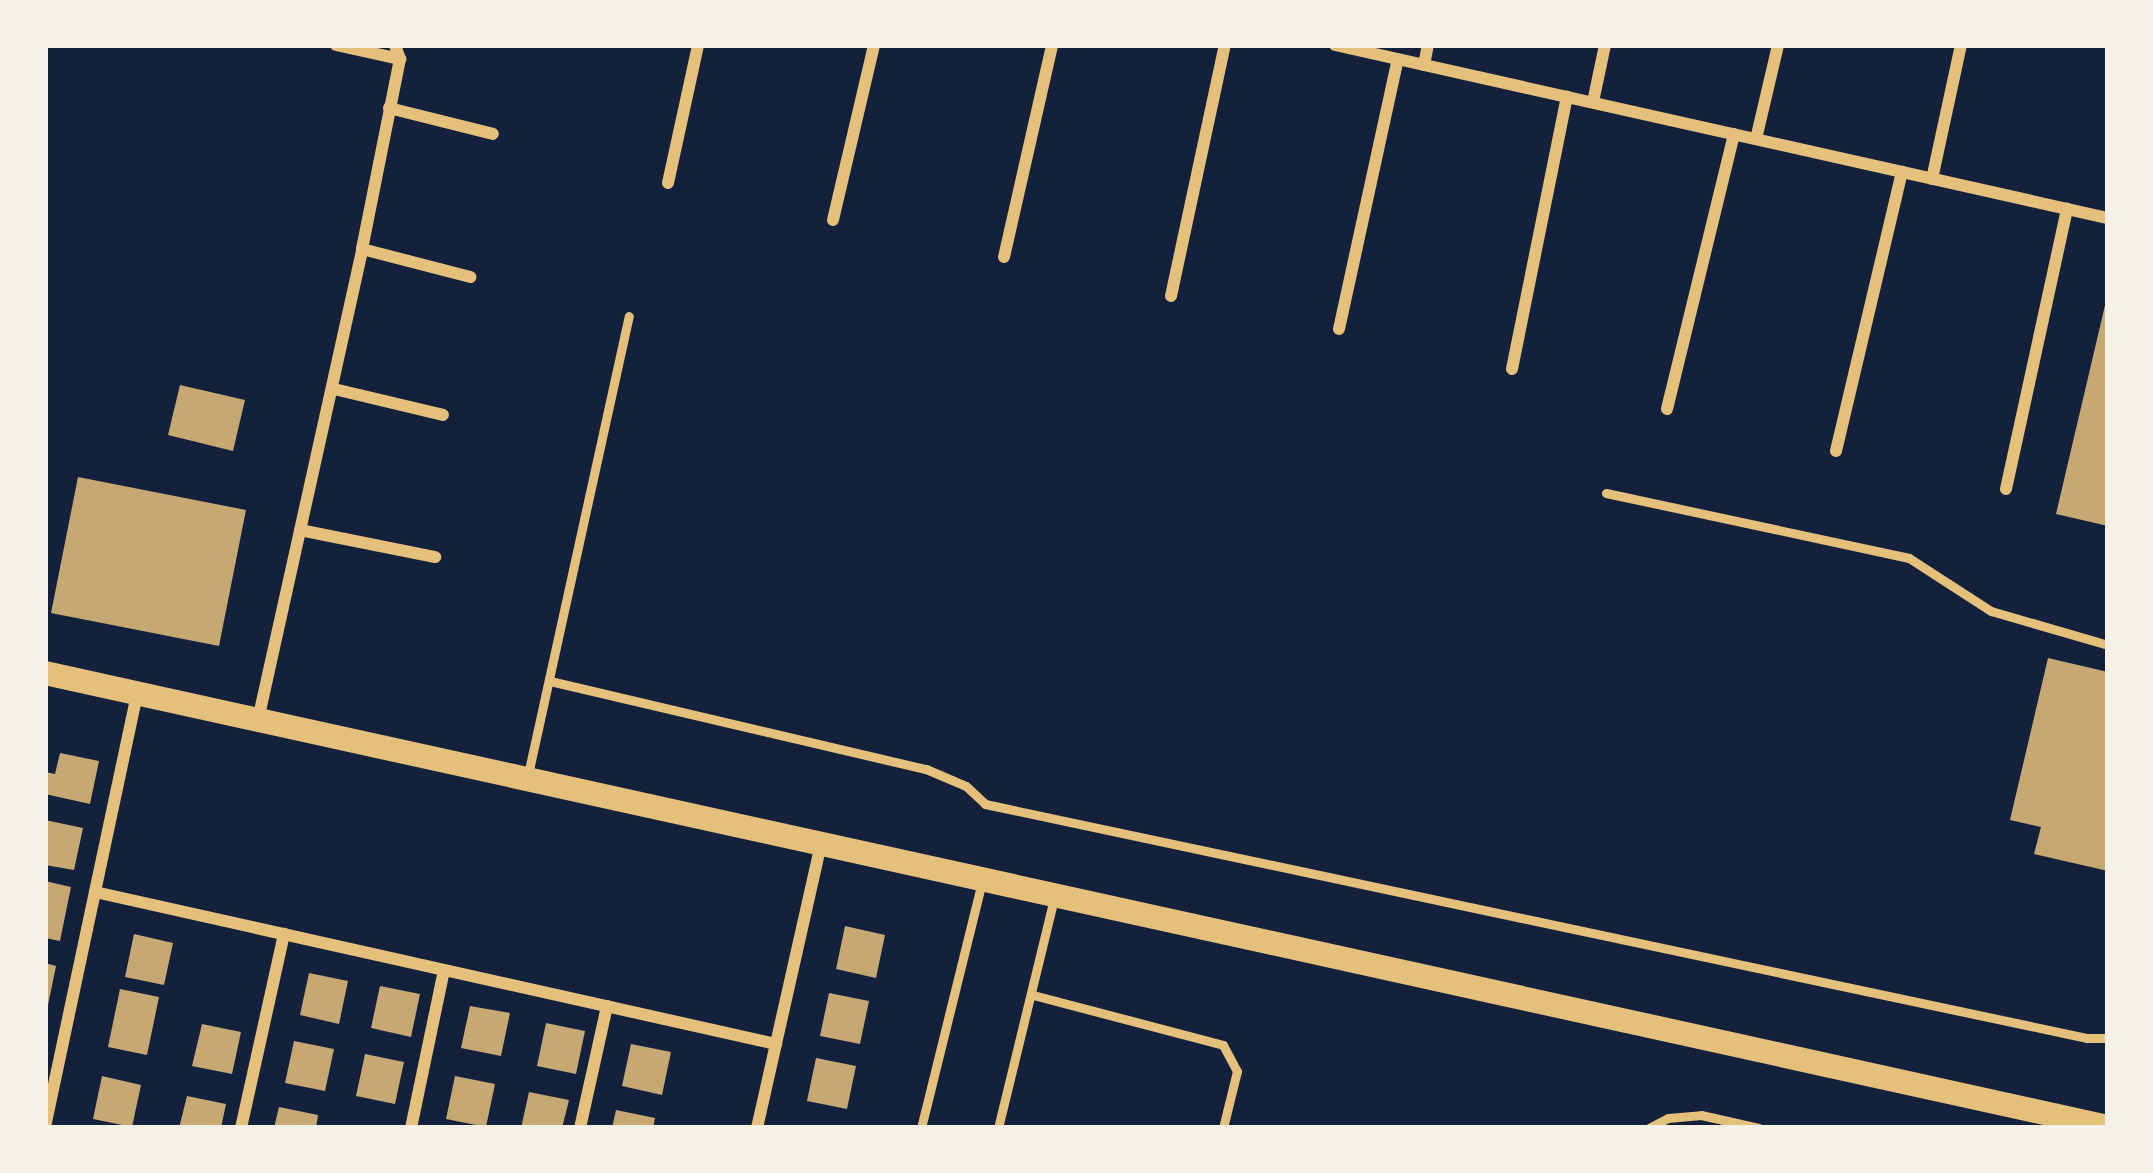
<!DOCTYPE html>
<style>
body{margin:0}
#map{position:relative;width:2153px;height:1173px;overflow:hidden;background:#14213d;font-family:"Asap Condensed",sans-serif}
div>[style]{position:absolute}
.building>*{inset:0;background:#c6a872}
.service>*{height:9px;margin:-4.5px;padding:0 4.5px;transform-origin:4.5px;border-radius:4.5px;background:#e5c07b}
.minor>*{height:12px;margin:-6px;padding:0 6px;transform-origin:6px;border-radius:6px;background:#e5c07b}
.secondary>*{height:24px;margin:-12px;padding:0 12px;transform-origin:12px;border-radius:12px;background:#e5c07b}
span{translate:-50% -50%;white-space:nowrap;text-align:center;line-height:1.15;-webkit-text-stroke:12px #f6f1e7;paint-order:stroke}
.frame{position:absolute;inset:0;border:48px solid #f6f1e7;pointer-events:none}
</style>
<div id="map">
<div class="building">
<i style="clip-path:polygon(2106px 301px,2108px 301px,2108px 526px,2056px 514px)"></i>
<i style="clip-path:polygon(180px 385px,245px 400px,233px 451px,168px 435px)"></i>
<i style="clip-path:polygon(78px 477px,246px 510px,219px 646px,51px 613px)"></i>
<i style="clip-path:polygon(2048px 658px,2108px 672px,2108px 871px,2034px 854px,2041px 827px,2010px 820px)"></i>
<i style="clip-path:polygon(60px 753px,99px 761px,90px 804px,45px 794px,45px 772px,55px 774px)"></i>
<i style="clip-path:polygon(45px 820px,83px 828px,74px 870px,45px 865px)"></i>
<i style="clip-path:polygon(45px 881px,71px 887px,60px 941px,45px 938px)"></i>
<i style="clip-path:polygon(845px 926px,885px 935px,876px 978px,836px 969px)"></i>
<i style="clip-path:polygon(134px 934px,173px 943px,164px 985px,125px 977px)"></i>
<i style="clip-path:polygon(45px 963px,56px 966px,47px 1010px,45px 1010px)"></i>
<i style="clip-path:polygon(309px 973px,348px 981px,339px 1024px,300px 1015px)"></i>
<i style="clip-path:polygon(380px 986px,420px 994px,411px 1037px,371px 1028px)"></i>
<i style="clip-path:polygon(120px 989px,159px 997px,147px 1055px,108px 1047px)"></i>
<i style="clip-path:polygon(829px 993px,869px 1001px,860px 1044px,820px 1036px)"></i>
<i style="clip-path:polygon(470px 1006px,510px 1013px,501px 1056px,461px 1048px)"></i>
<i style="clip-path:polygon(546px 1023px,585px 1031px,576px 1074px,537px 1066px)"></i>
<i style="clip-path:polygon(202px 1024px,241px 1032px,232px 1074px,192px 1066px)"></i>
<i style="clip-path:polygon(294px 1041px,334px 1049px,325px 1091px,285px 1083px)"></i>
<i style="clip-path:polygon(631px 1044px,671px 1052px,662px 1095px,622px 1086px)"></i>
<i style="clip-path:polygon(365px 1054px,404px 1062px,395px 1104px,356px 1096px)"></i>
<i style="clip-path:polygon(816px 1058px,856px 1066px,847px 1109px,807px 1101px)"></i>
<i style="clip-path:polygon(102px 1076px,141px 1085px,132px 1127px,93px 1119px)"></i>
<i style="clip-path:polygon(455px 1076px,495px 1084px,486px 1127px,446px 1119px)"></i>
<i style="clip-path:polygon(529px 1092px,569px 1100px,562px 1128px,521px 1128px)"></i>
<i style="clip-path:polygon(187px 1096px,226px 1104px,221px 1128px,179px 1128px)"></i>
<i style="clip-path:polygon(279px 1107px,318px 1115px,316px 1128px,274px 1128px)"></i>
<i style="clip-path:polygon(616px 1110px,655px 1118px,653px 1128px,612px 1128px)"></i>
</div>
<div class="service">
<i style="left:1606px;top:493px;width:310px;rotate:12.1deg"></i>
<i style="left:1909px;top:558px;width:98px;rotate:32.9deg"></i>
<i style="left:1991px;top:611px;width:122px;rotate:16.2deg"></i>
<i style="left:550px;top:681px;width:386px;rotate:13.2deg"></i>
<i style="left:926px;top:769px;width:43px;rotate:23deg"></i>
<i style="left:966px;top:786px;width:26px;rotate:43deg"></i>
<i style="left:985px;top:804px;width:1127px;rotate:11.99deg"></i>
<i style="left:2087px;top:1038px;width:21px"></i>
<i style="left:527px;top:779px;width:474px;rotate:-77.6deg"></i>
<i style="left:1033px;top:995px;width:196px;rotate:14.7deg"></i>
<i style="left:1223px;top:1045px;width:30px;rotate:62deg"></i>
<i style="left:1237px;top:1071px;width:59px;rotate:103.8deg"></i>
<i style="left:921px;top:1128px;width:254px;rotate:-76.1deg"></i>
<i style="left:998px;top:1128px;width:240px;rotate:-76.3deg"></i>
<i style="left:1649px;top:1128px;width:21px;rotate:-28deg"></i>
<i style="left:1668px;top:1118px;width:33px;rotate:-5deg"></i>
<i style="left:1701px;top:1115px;width:59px;rotate:12.6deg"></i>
</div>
<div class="minor">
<i style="left:336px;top:45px;width:66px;rotate:12.3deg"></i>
<i style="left:1335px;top:45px;width:792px;rotate:12.62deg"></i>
<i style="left:1424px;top:65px;width:20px;rotate:-79deg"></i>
<i style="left:1593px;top:102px;width:58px;rotate:-78.1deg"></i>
<i style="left:389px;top:108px;width:107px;rotate:14deg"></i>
<i style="left:1756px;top:139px;width:97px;rotate:-76.8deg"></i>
<i style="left:1932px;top:179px;width:137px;rotate:-77.8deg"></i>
<i style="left:668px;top:183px;width:141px;rotate:-77.7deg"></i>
<i style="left:833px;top:220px;width:180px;rotate:-76.8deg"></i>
<i style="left:362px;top:249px;width:112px;rotate:14.5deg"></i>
<i style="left:1004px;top:257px;width:217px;rotate:-77.2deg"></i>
<i style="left:1171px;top:296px;width:257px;rotate:-77.9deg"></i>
<i style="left:1339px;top:329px;width:276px;rotate:-77.7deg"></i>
<i style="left:1512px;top:369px;width:278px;rotate:-78.6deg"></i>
<i style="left:334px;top:389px;width:112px;rotate:13.4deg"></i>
<i style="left:1667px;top:409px;width:283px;rotate:-76.3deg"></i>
<i style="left:1836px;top:451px;width:287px;rotate:-76.7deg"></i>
<i style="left:2006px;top:489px;width:287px;rotate:-77.7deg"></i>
<i style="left:300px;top:530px;width:138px;rotate:11.3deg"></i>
<i style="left:258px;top:720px;width:482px;rotate:-77.5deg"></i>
<i style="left:362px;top:249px;width:194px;rotate:-78.7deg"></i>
<i style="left:400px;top:59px;width:15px;rotate:-110deg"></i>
<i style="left:95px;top:892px;width:698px;rotate:12.58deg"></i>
<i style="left:45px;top:1127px;width:443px;rotate:-78deg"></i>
<i style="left:241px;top:1128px;width:199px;rotate:-77.5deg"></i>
<i style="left:411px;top:1128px;width:161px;rotate:-78.2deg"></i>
<i style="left:580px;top:1128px;width:125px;rotate:-77.5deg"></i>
<i style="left:757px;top:1128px;width:291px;rotate:-77.3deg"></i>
</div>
<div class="secondary">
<i style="left:45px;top:673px;width:2112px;rotate:12.41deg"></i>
</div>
<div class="frame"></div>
</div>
